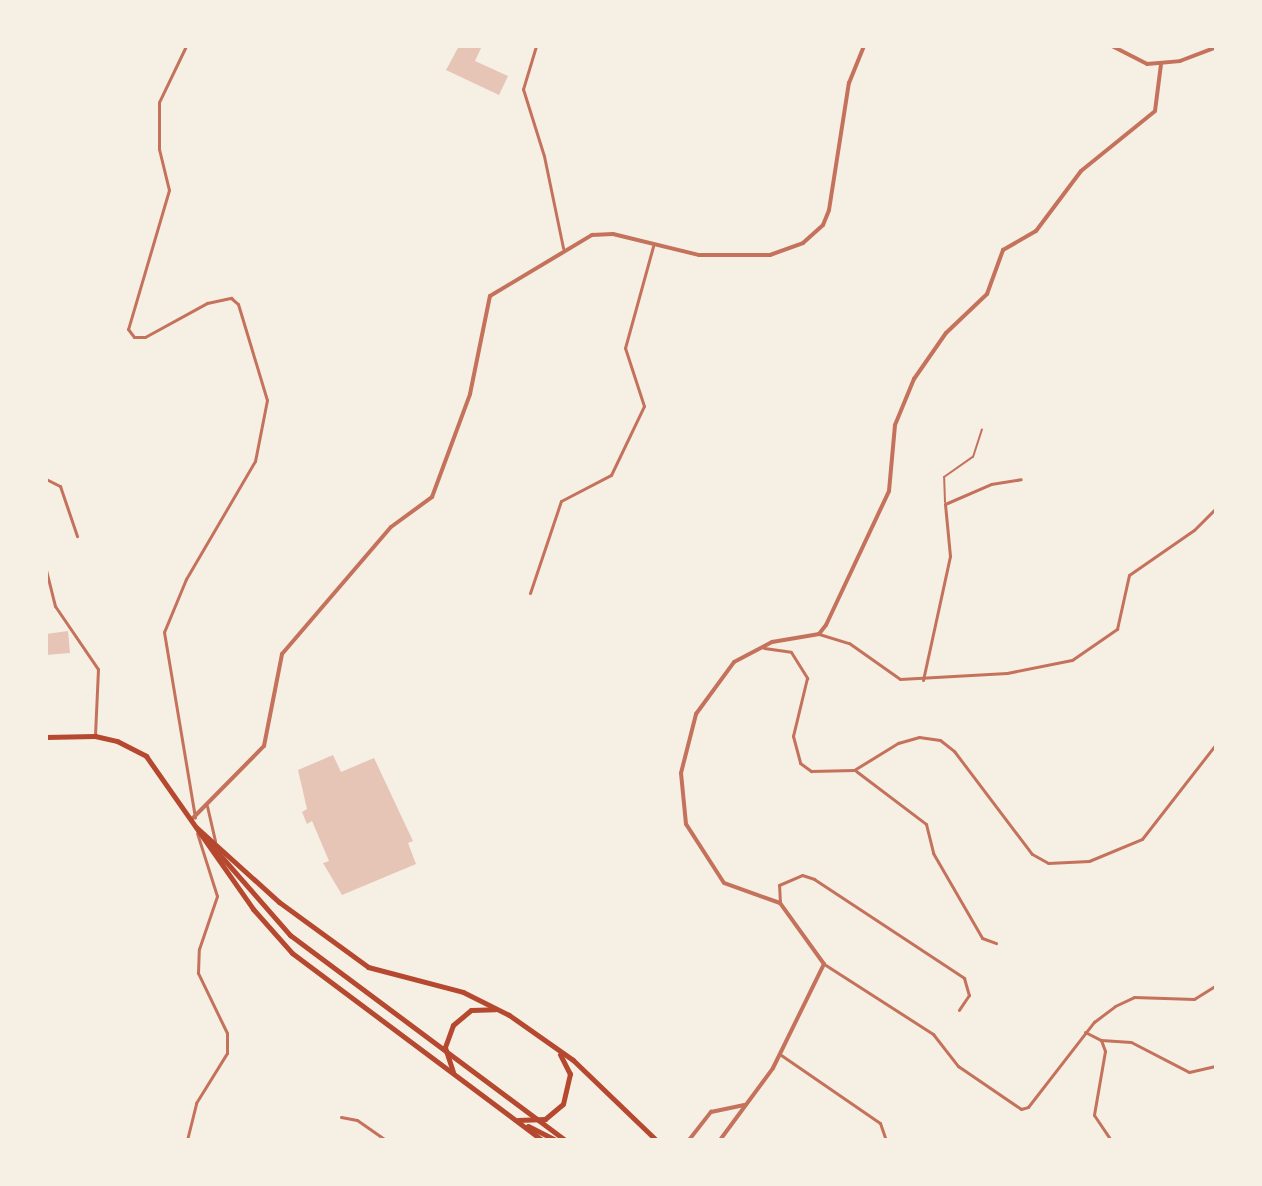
<!DOCTYPE html>
<style>
body{margin:0}
#map{position:relative;width:1262px;height:1186px;overflow:hidden;background:#f6efe4;font-family:"IBM Plex Sans",sans-serif}
div>[style]{position:absolute}
.building>*{inset:0;background:#e6c5b7}
.service>*{height:2px;margin:-1px;padding:0 1px;transform-origin:1px;border-radius:1px;background:#c5725c}
.minor>*{height:3px;margin:-1.5px;padding:0 1.5px;transform-origin:1.5px;border-radius:1.5px;background:#c5725c}
.tertiary>*{height:4px;margin:-2px;padding:0 2px;transform-origin:2px;border-radius:2px;background:#c5725c}
.primary>*{height:5px;margin:-2.5px;padding:0 2.5px;transform-origin:2.5px;border-radius:2.5px;background:#b5482f}
span{translate:-50% -50%;white-space:nowrap;text-align:center;line-height:1.15;-webkit-text-stroke:6px #f6efe4;paint-order:stroke}
.frame{position:absolute;inset:0;border:48px solid #f6efe4;pointer-events:none}
</style>
<div id="map">
<div class="building">
<i style="clip-path:polygon(459px 46px,482px 46px,475px 61px,508px 76px,499px 95px,446px 70px)"></i>
<i style="clip-path:polygon(68px 631px,70px 653px,46px 655px,46px 634px)"></i>
<i style="clip-path:polygon(333px 755px,341px 772px,374px 758px,413px 841px,408px 843px,416px 864px,342px 895px,323px 863px,329px 861px,312px 821px,307px 824px,302px 812px,307px 809px,298px 770px)"></i>
</div>
<div class="service">
<i style="left:945px;top:502px;width:25px;rotate:-92deg"></i>
<i style="left:944px;top:477px;width:35px;rotate:-35deg"></i>
<i style="left:973px;top:457px;width:29px;rotate:-72deg"></i>
</div>
<div class="minor">
<i style="left:186px;top:46px;width:62px;rotate:115.7deg"></i>
<i style="left:159px;top:102px;width:47px;rotate:90deg"></i>
<i style="left:159px;top:149px;width:42px;rotate:76.3deg"></i>
<i style="left:169px;top:190px;width:145px;rotate:106.4deg"></i>
<i style="left:128px;top:329px;width:10px;rotate:53deg"></i>
<i style="left:134px;top:337px;width:11px"></i>
<i style="left:145px;top:337px;width:71px;rotate:-28.7deg"></i>
<i style="left:207px;top:303px;width:25px;rotate:-12deg"></i>
<i style="left:231px;top:298px;width:9px;rotate:41deg"></i>
<i style="left:238px;top:304px;width:100px;rotate:73.2deg"></i>
<i style="left:267px;top:400px;width:62px;rotate:101.1deg"></i>
<i style="left:255px;top:461px;width:137px;rotate:120.3deg"></i>
<i style="left:186px;top:579px;width:57px;rotate:112.5deg"></i>
<i style="left:164px;top:632px;width:188px;rotate:80.5deg"></i>
<i style="left:536px;top:46px;width:45px;rotate:106.8deg"></i>
<i style="left:523px;top:89px;width:70px;rotate:72.6deg"></i>
<i style="left:544px;top:156px;width:94px;rotate:78.3deg"></i>
<i style="left:46px;top:479px;width:16px;rotate:27deg"></i>
<i style="left:60px;top:486px;width:53px;rotate:71.2deg"></i>
<i style="left:46px;top:570px;width:37px;rotate:76deg"></i>
<i style="left:55px;top:606px;width:76px;rotate:55.7deg"></i>
<i style="left:98px;top:669px;width:67px;rotate:92.6deg"></i>
<i style="left:530px;top:593px;width:97px;rotate:-71.4deg"></i>
<i style="left:561px;top:501px;width:56px;rotate:-27.5deg"></i>
<i style="left:611px;top:475px;width:76px;rotate:-64.4deg"></i>
<i style="left:644px;top:406px;width:61px;rotate:-108.1deg"></i>
<i style="left:625px;top:348px;width:106px;rotate:-74.6deg"></i>
<i style="left:819px;top:634px;width:31px;rotate:17deg"></i>
<i style="left:849px;top:643px;width:62px;rotate:35.2deg"></i>
<i style="left:900px;top:679px;width:107px;rotate:-3.2deg"></i>
<i style="left:1007px;top:673px;width:66px;rotate:-11.3deg"></i>
<i style="left:1072px;top:660px;width:55px;rotate:-34.6deg"></i>
<i style="left:1117px;top:629px;width:55px;rotate:-77.5deg"></i>
<i style="left:1129px;top:575px;width:79px;rotate:-34.7deg"></i>
<i style="left:1194px;top:530px;width:31px;rotate:-45deg"></i>
<i style="left:764px;top:648px;width:27px;rotate:8deg"></i>
<i style="left:791px;top:652px;width:31px;rotate:58deg"></i>
<i style="left:807px;top:678px;width:60px;rotate:103.6deg"></i>
<i style="left:793px;top:736px;width:28px;rotate:75deg"></i>
<i style="left:800px;top:763px;width:14px;rotate:36deg"></i>
<i style="left:811px;top:771px;width:43px;rotate:-1.3deg"></i>
<i style="left:854px;top:770px;width:52px;rotate:-31.5deg"></i>
<i style="left:898px;top:743px;width:22px;rotate:-16deg"></i>
<i style="left:919px;top:737px;width:21px;rotate:8deg"></i>
<i style="left:940px;top:740px;width:18px;rotate:38deg"></i>
<i style="left:954px;top:751px;width:129px;rotate:52.9deg"></i>
<i style="left:1032px;top:854px;width:18px;rotate:29deg"></i>
<i style="left:1048px;top:863px;width:41px;rotate:-2.8deg"></i>
<i style="left:1089px;top:861px;width:57px;rotate:-22.5deg"></i>
<i style="left:1142px;top:839px;width:120px;rotate:-52.1deg"></i>
<i style="left:923px;top:680px;width:127px;rotate:-77.7deg"></i>
<i style="left:950px;top:556px;width:52px;rotate:-95.5deg"></i>
<i style="left:945px;top:504px;width:50px;rotate:-23.5deg"></i>
<i style="left:991px;top:484px;width:30px;rotate:-9deg"></i>
<i style="left:856px;top:771px;width:88px;rotate:37.1deg"></i>
<i style="left:926px;top:824px;width:30px;rotate:76deg"></i>
<i style="left:933px;top:853px;width:98px;rotate:60deg"></i>
<i style="left:982px;top:938px;width:15px;rotate:20deg"></i>
<i style="left:207px;top:806px;width:36px;rotate:77deg"></i>
<i style="left:780px;top:903px;width:18px;rotate:-93deg"></i>
<i style="left:779px;top:885px;width:25px;rotate:-23deg"></i>
<i style="left:802px;top:875px;width:13px;rotate:18deg"></i>
<i style="left:814px;top:879px;width:180px;rotate:33.4deg"></i>
<i style="left:964px;top:978px;width:18px;rotate:74deg"></i>
<i style="left:969px;top:995px;width:18px;rotate:124deg"></i>
<i style="left:824px;top:964px;width:130px;rotate:32.7deg"></i>
<i style="left:933px;top:1034px;width:41px;rotate:52deg"></i>
<i style="left:958px;top:1066px;width:76px;rotate:34.3deg"></i>
<i style="left:1021px;top:1109px;width:7px;rotate:-16deg"></i>
<i style="left:1028px;top:1107px;width:108px;rotate:-52.2deg"></i>
<i style="left:1094px;top:1022px;width:26px;rotate:-37deg"></i>
<i style="left:1115px;top:1006px;width:21px;rotate:-25deg"></i>
<i style="left:1134px;top:997px;width:60px;rotate:1.9deg"></i>
<i style="left:1194px;top:999px;width:26px;rotate:-32deg"></i>
<i style="left:1085px;top:1032px;width:18px;rotate:27deg"></i>
<i style="left:1101px;top:1040px;width:12px;rotate:70deg"></i>
<i style="left:1105px;top:1051px;width:65px;rotate:99.8deg"></i>
<i style="left:1094px;top:1115px;width:30px;rotate:56deg"></i>
<i style="left:1101px;top:1040px;width:30px;rotate:4deg"></i>
<i style="left:1131px;top:1042px;width:65px;rotate:27.3deg"></i>
<i style="left:1189px;top:1072px;width:28px;rotate:-13deg"></i>
<i style="left:781px;top:1055px;width:120px;rotate:34.5deg"></i>
<i style="left:880px;top:1123px;width:18px;rotate:71deg"></i>
<i style="left:341px;top:1117px;width:16px;rotate:11deg"></i>
<i style="left:357px;top:1120px;width:35px;rotate:35deg"></i>
<i style="left:187px;top:1140px;width:38px;rotate:-76deg"></i>
<i style="left:196px;top:1103px;width:59px;rotate:-58.2deg"></i>
<i style="left:227px;top:1053px;width:20px;rotate:-90deg"></i>
<i style="left:227px;top:1033px;width:67px;rotate:-115.8deg"></i>
<i style="left:198px;top:973px;width:24px;rotate:-88deg"></i>
<i style="left:199px;top:949px;width:56px;rotate:-71.2deg"></i>
<i style="left:217px;top:896px;width:66px;rotate:-107.6deg"></i>
</div>
<div class="tertiary">
<i style="left:1112px;top:46px;width:39px;rotate:27deg"></i>
<i style="left:1147px;top:64px;width:33px;rotate:-5deg"></i>
<i style="left:1180px;top:61px;width:39px;rotate:-21deg"></i>
<i style="left:191px;top:820px;width:104px;rotate:-45.4deg"></i>
<i style="left:264px;top:746px;width:94px;rotate:-78.9deg"></i>
<i style="left:282px;top:654px;width:167px;rotate:-49.4deg"></i>
<i style="left:391px;top:527px;width:51px;rotate:-36.2deg"></i>
<i style="left:432px;top:497px;width:110px;rotate:-69.7deg"></i>
<i style="left:470px;top:394px;width:100px;rotate:-78.5deg"></i>
<i style="left:490px;top:296px;width:119px;rotate:-30.9deg"></i>
<i style="left:592px;top:235px;width:21px;rotate:-3deg"></i>
<i style="left:613px;top:234px;width:89px;rotate:13.7deg"></i>
<i style="left:699px;top:255px;width:71px"></i>
<i style="left:770px;top:255px;width:35px;rotate:-20deg"></i>
<i style="left:803px;top:243px;width:27px;rotate:-42deg"></i>
<i style="left:823px;top:225px;width:16px;rotate:-68deg"></i>
<i style="left:829px;top:210px;width:129px;rotate:-81.1deg"></i>
<i style="left:849px;top:83px;width:40px;rotate:-68deg"></i>
<i style="left:689px;top:1140px;width:36px;rotate:-52deg"></i>
<i style="left:711px;top:1112px;width:34px;rotate:-12deg"></i>
<i style="left:720px;top:1140px;width:89px;rotate:-53.6deg"></i>
<i style="left:773px;top:1068px;width:116px;rotate:-63.9deg"></i>
<i style="left:824px;top:964px;width:75px;rotate:-125.8deg"></i>
<i style="left:780px;top:903px;width:59px;rotate:-160.3deg"></i>
<i style="left:724px;top:883px;width:70px;rotate:-122.8deg"></i>
<i style="left:686px;top:824px;width:51px;rotate:-95.6deg"></i>
<i style="left:681px;top:773px;width:61px;rotate:-75.7deg"></i>
<i style="left:696px;top:714px;width:64px;rotate:-53.8deg"></i>
<i style="left:734px;top:662px;width:43px;rotate:-27.8deg"></i>
<i style="left:772px;top:642px;width:48px;rotate:-9.7deg"></i>
<i style="left:819px;top:634px;width:11px;rotate:-52deg"></i>
<i style="left:826px;top:625px;width:148px;rotate:-64.8deg"></i>
<i style="left:889px;top:491px;width:66px;rotate:-84.8deg"></i>
<i style="left:895px;top:425px;width:50px;rotate:-67.6deg"></i>
<i style="left:914px;top:379px;width:56px;rotate:-55.2deg"></i>
<i style="left:946px;top:333px;width:57px;rotate:-43.6deg"></i>
<i style="left:987px;top:294px;width:47px;rotate:-70deg"></i>
<i style="left:1003px;top:250px;width:38px;rotate:-30deg"></i>
<i style="left:1036px;top:231px;width:75px;rotate:-53.1deg"></i>
<i style="left:1081px;top:171px;width:95px;rotate:-39deg"></i>
<i style="left:1155px;top:111px;width:47px;rotate:-82.7deg"></i>
</div>
<div class="primary">
<i style="left:46px;top:737px;width:49px;rotate:-1.2deg"></i>
<i style="left:95px;top:736px;width:23px;rotate:13deg"></i>
<i style="left:117px;top:741px;width:33px;rotate:27deg"></i>
<i style="left:146px;top:756px;width:187px;rotate:55deg"></i>
<i style="left:253px;top:909px;width:59px;rotate:48.4deg"></i>
<i style="left:292px;top:953px;width:312px;rotate:36.8deg"></i>
<i style="left:196px;top:827px;width:112px;rotate:42.1deg"></i>
<i style="left:279px;top:902px;width:110px;rotate:36.1deg"></i>
<i style="left:368px;top:967px;width:98px;rotate:14.7deg"></i>
<i style="left:463px;top:992px;width:51px;rotate:26.6deg"></i>
<i style="left:509px;top:1015px;width:78px;rotate:35.1deg"></i>
<i style="left:573px;top:1060px;width:115px;rotate:43.9deg"></i>
<i style="left:206px;top:839px;width:128px;rotate:48.8deg"></i>
<i style="left:290px;top:935px;width:343px;rotate:36.7deg"></i>
<i style="left:453px;top:1072px;width:26px;rotate:-108deg"></i>
<i style="left:445px;top:1047px;width:23px;rotate:-70deg"></i>
<i style="left:453px;top:1025px;width:23px;rotate:-40deg"></i>
<i style="left:471px;top:1010px;width:24px;rotate:-2deg"></i>
<i style="left:518px;top:1120px;width:27px;rotate:-2deg"></i>
<i style="left:545px;top:1119px;width:23px;rotate:-40deg"></i>
<i style="left:563px;top:1104px;width:31px;rotate:-77deg"></i>
<i style="left:570px;top:1074px;width:22px;rotate:-117deg"></i>
<i style="left:528px;top:1126px;width:31px;rotate:27deg"></i>
</div>
<div class="frame"></div>
</div>
